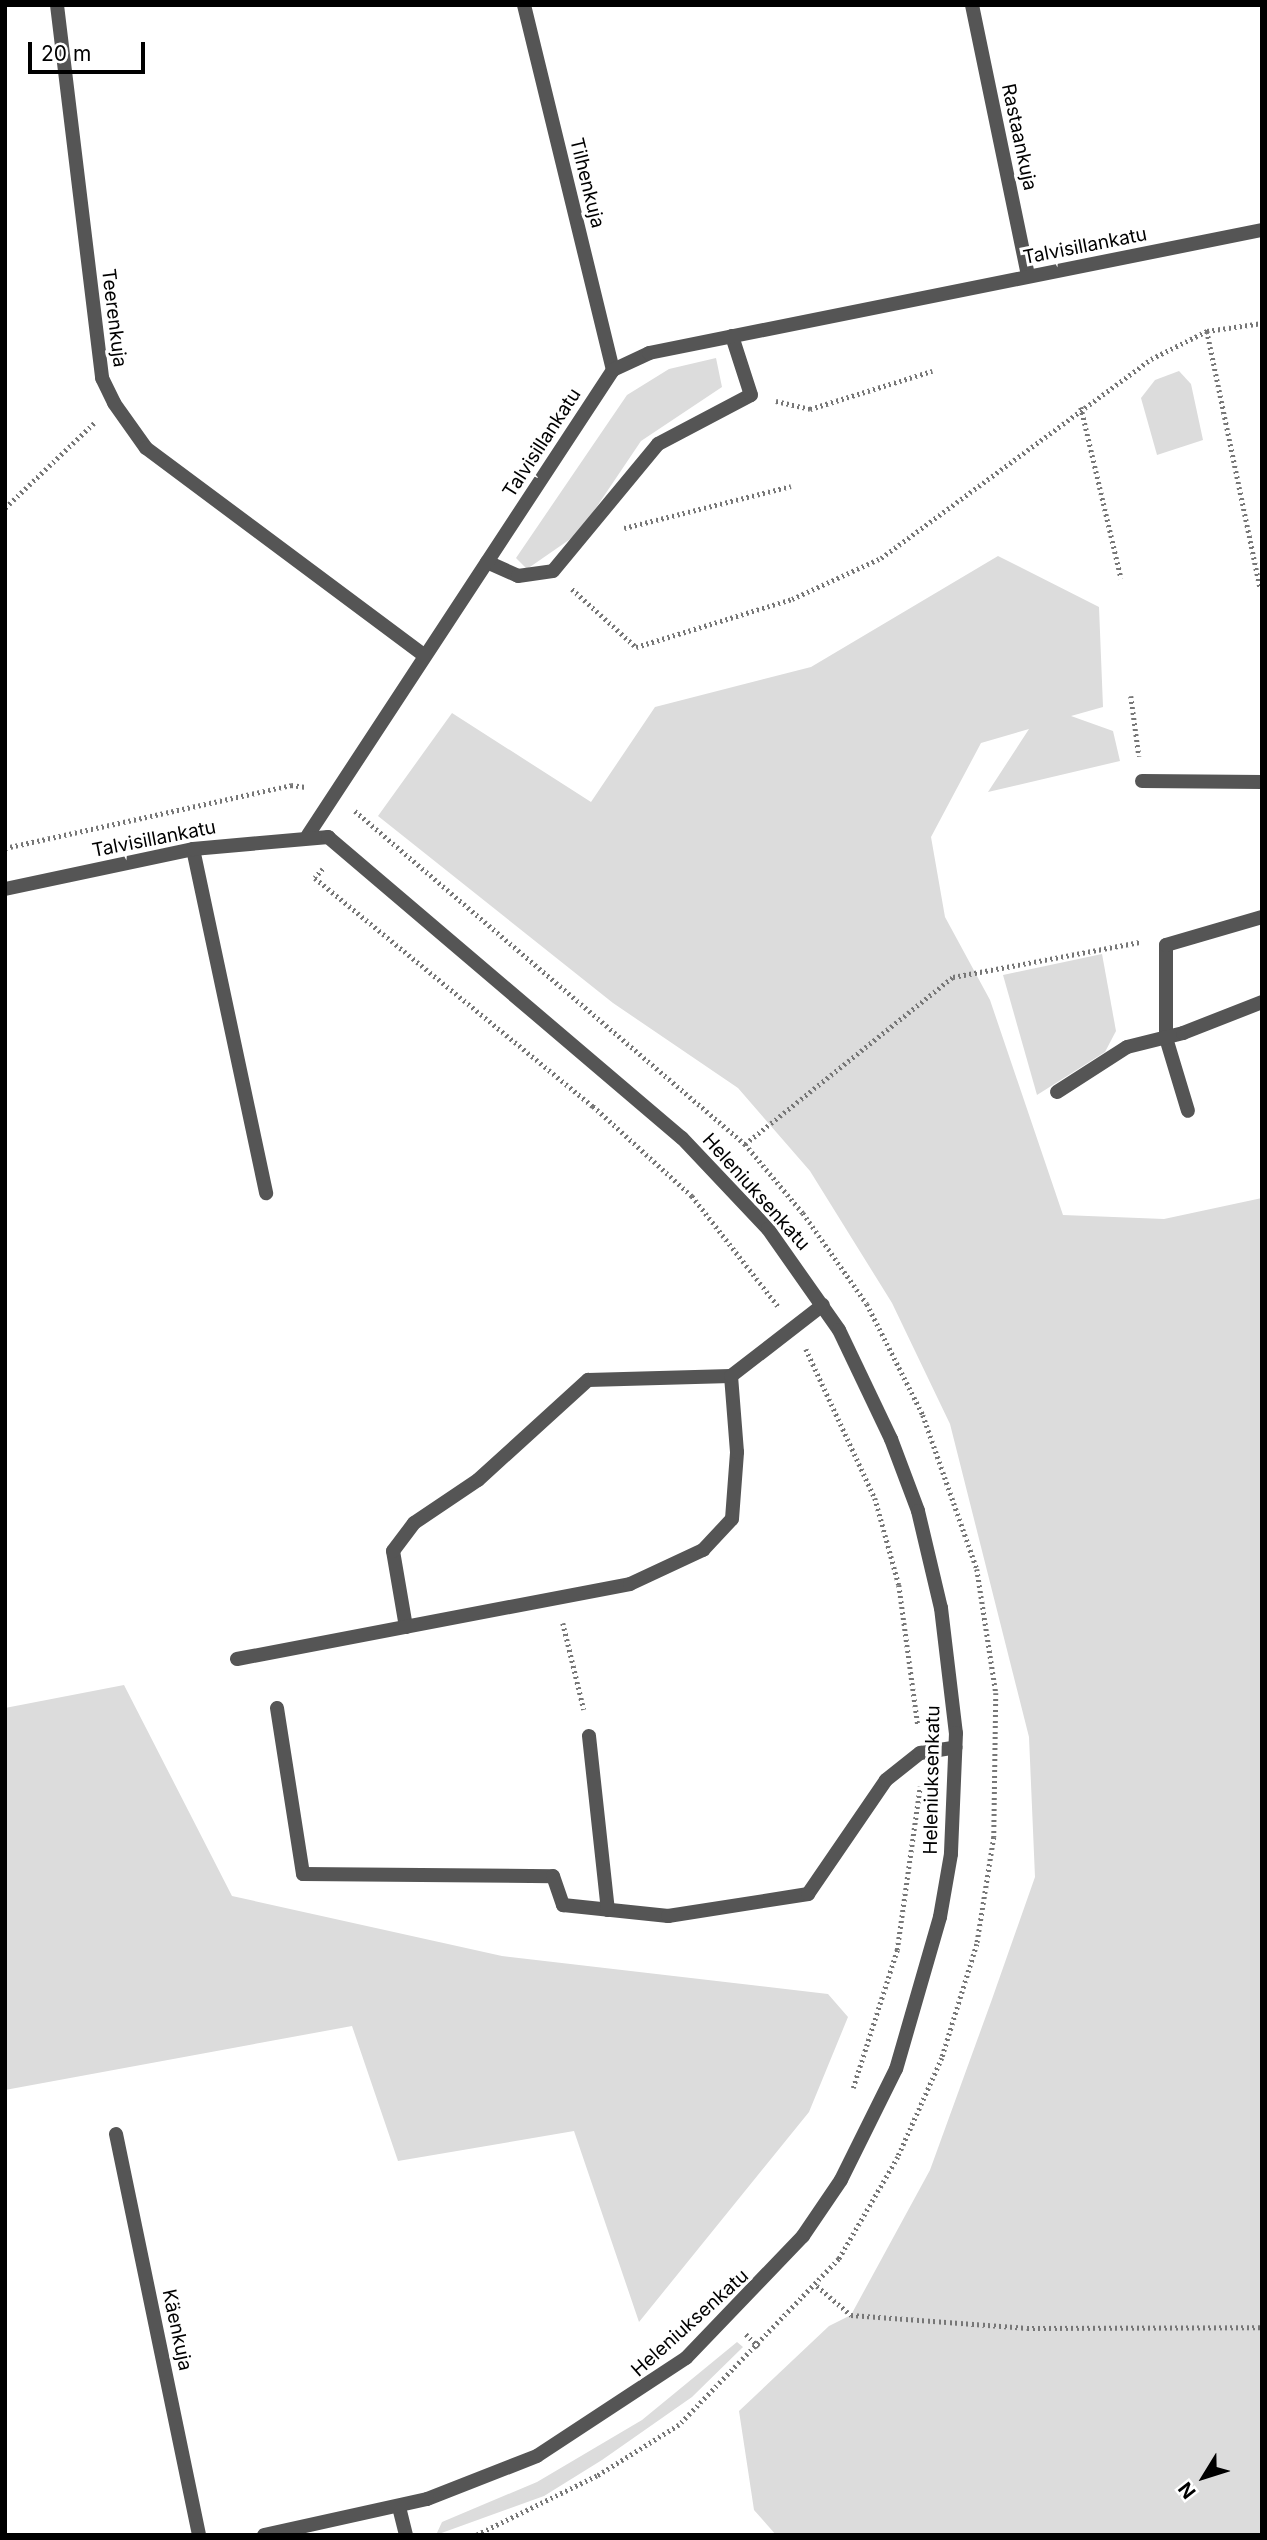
<!DOCTYPE html>
<meta charset="utf-8">
<style>
body{margin:0}
#map{position:relative;width:1267px;height:2540px;overflow:hidden;background:#fff;font-family:Inter,sans-serif}
div>[style]{position:absolute}
.green>*{inset:0;background:#dcdcdc}
.path>*{height:4.5px;margin-top:-2.25px;transform-origin:0;background:repeating-linear-gradient(90deg,#777 0 2px,transparent 0 5.5px)}
.service>*{height:14px;margin:-7px;padding:0 7px;transform-origin:7px;border-radius:7px;background:#555}
.minor>*{height:14px;margin:-7px;padding:0 7px;transform-origin:7px;border-radius:7px;background:#555}
span{translate:-50% -50%;white-space:nowrap;text-align:center;line-height:1.15;-webkit-text-stroke:6px #fff;paint-order:stroke}
.street-label{font-size:19px;color:#000}
.frame{position:absolute;inset:0;border:7px solid #000;pointer-events:none}
.north{position:absolute;left:1169px;top:2442px;width:70px;height:70px;-webkit-text-stroke:5px #fff;paint-order:stroke;rotate:232deg;font-size:19px;font-weight:700;line-height:28px;text-align:center;color:#000}
.north::after{content:'';display:block;margin:auto;width:24px;height:32px;background:#000;clip-path:polygon(50% 0,100% 100%,50% 72%,0 100%)}
.scale{position:absolute;left:28px;top:42px;width:117px;height:32px;box-sizing:border-box;border:4px solid #000;border-top:0;padding-left:9px;font-size:21px;line-height:24px;white-space:nowrap;color:#000;-webkit-text-stroke:5px #fff;paint-order:stroke}
</style>
<div id="map">
<div class="green">
<i style="clip-path:polygon(716px 358px,722px 387px,641px 441px,579px 533px,527px 569px,516px 558px,627px 395px,669px 369px)"></i>
<i style="clip-path:polygon(1179px 371px,1191px 384px,1203px 440px,1157px 455px,1141px 398px,1155px 380px)"></i>
<i style="clip-path:polygon(998px 556px,1099px 607px,1103px 707px,1071px 716px,1113px 731px,1120px 761px,988px 792px,1029px 729px,981px 743px,931px 837px,945px 917px,990px 1000px,1063px 1215px,1164px 1219px,1262px 1198px,1262px 2535px,776px 2535px,754px 2510px,739px 2411px,829px 2326px,851px 2315px,930px 2170px,991px 2002px,1035px 1877px,1029px 1737px,950px 1424px,892px 1303px,810px 1171px,738px 1088px,613px 1003px,378px 816px,452px 713px,591px 802px,655px 707px,811px 667px)"></i>
<i style="clip-path:polygon(1102px 954px,1116px 1031px,1105px 1052px,1037px 1095px,1003px 975px)"></i>
<i style="clip-path:polygon(124px 1685px,232px 1896px,502px 1956px,828px 1994px,848px 2017px,809px 2112px,639px 2322px,574px 2131px,398px 2161px,352px 2026px,5px 2090px,5px 1708px)"></i>
<i style="clip-path:polygon(737px 2342px,743px 2347px,692px 2397px,602px 2460px,544px 2496px,436px 2535px,442px 2522px,537px 2482px,642px 2420px)"></i>
</div>
<div class="path">
<i style="left:1207px;top:331px;width:261px;rotate:78.3deg"></i>
<i style="left:776px;top:401px;width:35px;rotate:13deg"></i>
<i style="left:810px;top:409px;width:128px;rotate:-17.3deg"></i>
<i style="left:1081px;top:407px;width:176px;rotate:76.8deg"></i>
<i style="left:5px;top:508px;width:124px;rotate:-43.7deg"></i>
<i style="left:624px;top:528px;width:172px;rotate:-14.1deg"></i>
<i style="left:572px;top:589px;width:86px;rotate:42.2deg"></i>
<i style="left:636px;top:647px;width:163px;rotate:-17.1deg"></i>
<i style="left:792px;top:599px;width:98px;rotate:-24.7deg"></i>
<i style="left:881px;top:558px;width:335px;rotate:-36.4deg"></i>
<i style="left:1151px;top:359px;width:63px;rotate:-26.6deg"></i>
<i style="left:1207px;top:331px;width:56px;rotate:-8.3deg"></i>
<i style="left:1131px;top:696px;width:61px;rotate:82.4deg"></i>
<i style="left:355px;top:811px;width:513px;rotate:40.49deg"></i>
<i style="left:745px;top:1144px;width:90px;rotate:50deg"></i>
<i style="left:803px;top:1213px;width:111px;rotate:54.9deg"></i>
<i style="left:867px;top:1304px;width:124px;rotate:63.2deg"></i>
<i style="left:923px;top:1415px;width:163px;rotate:70.7deg"></i>
<i style="left:977px;top:1569px;width:125px;rotate:81.3deg"></i>
<i style="left:996px;top:1693px;width:144px;rotate:90.8deg"></i>
<i style="left:994px;top:1837px;width:108px;rotate:99deg"></i>
<i style="left:977px;top:1944px;width:119px;rotate:107.1deg"></i>
<i style="left:942px;top:2058px;width:108px;rotate:114deg"></i>
<i style="left:898px;top:2157px;width:118px;rotate:120deg"></i>
<i style="left:839px;top:2259px;width:231px;rotate:133.9deg"></i>
<i style="left:679px;top:2425px;width:97px;rotate:148.1deg"></i>
<i style="left:597px;top:2476px;width:134px;rotate:153.8deg"></i>
<i style="left:5px;top:848px;width:293px;rotate:-12.4deg"></i>
<i style="left:291px;top:785px;width:15px;rotate:8deg"></i>
<i style="left:323px;top:869px;width:12px;rotate:132deg"></i>
<i style="left:315px;top:878px;width:360px;rotate:39.4deg"></i>
<i style="left:593px;top:1106px;width:134px;rotate:42.3deg"></i>
<i style="left:692px;top:1196px;width:140px;rotate:52deg"></i>
<i style="left:745px;top:1144px;width:267px;rotate:-38.8deg"></i>
<i style="left:953px;top:977px;width:190px;rotate:-10.6deg"></i>
<i style="left:806px;top:1349px;width:164px;rotate:65.2deg"></i>
<i style="left:875px;top:1498px;width:90px;rotate:74.6deg"></i>
<i style="left:899px;top:1585px;width:142px;rotate:82.3deg"></i>
<i style="left:563px;top:1623px;width:89px;rotate:76.4deg"></i>
<i style="left:853px;top:2088px;width:145px;rotate:-72.3deg"></i>
<i style="left:897px;top:1950px;width:165px;rotate:-82deg"></i>
<i style="left:817px;top:2286px;width:45px;rotate:40.5deg"></i>
<i style="left:851px;top:2315px;width:176px;rotate:4.2deg"></i>
<i style="left:1027px;top:2328px;width:235px;rotate:-0.2deg"></i>
<i style="left:746px;top:2334px;width:18px;rotate:45deg"></i>
</div>
<div class="service">
<i style="left:487px;top:562px;width:34px;rotate:24deg"></i>
<i style="left:518px;top:576px;width:35px;rotate:-8deg"></i>
<i style="left:553px;top:571px;width:165px;rotate:-50.4deg"></i>
<i style="left:658px;top:444px;width:105px;rotate:-27.8deg"></i>
<i style="left:751px;top:395px;width:62px;rotate:-107.9deg"></i>
<i style="left:1142px;top:781px;width:120px;rotate:0.5deg"></i>
<i style="left:193px;top:849px;width:352px;rotate:78deg"></i>
<i style="left:1166px;top:945px;width:93px;rotate:90deg"></i>
<i style="left:1166px;top:1038px;width:76px;rotate:73.2deg"></i>
<i style="left:1057px;top:1092px;width:83px;rotate:-32.7deg"></i>
<i style="left:1127px;top:1047px;width:58px;rotate:-14deg"></i>
<i style="left:1183px;top:1033px;width:85px;rotate:-21.4deg"></i>
<i style="left:406px;top:1627px;width:77px;rotate:-99.7deg"></i>
<i style="left:393px;top:1551px;width:35px;rotate:-53deg"></i>
<i style="left:414px;top:1523px;width:77px;rotate:-33.9deg"></i>
<i style="left:478px;top:1480px;width:149px;rotate:-42.3deg"></i>
<i style="left:588px;top:1380px;width:143px;rotate:-1.6deg"></i>
<i style="left:237px;top:1659px;width:400px;rotate:-10.8deg"></i>
<i style="left:630px;top:1584px;width:81px;rotate:-25deg"></i>
<i style="left:703px;top:1550px;width:42px;rotate:-46.9deg"></i>
<i style="left:732px;top:1519px;width:67px;rotate:-85.7deg"></i>
<i style="left:737px;top:1452px;width:76px;rotate:-94.5deg"></i>
<i style="left:731px;top:1376px;width:116px;rotate:-37.7deg"></i>
<i style="left:277px;top:1708px;width:168px;rotate:81.1deg"></i>
<i style="left:303px;top:1874px;width:250px;rotate:0.5deg"></i>
<i style="left:553px;top:1876px;width:31px;rotate:71deg"></i>
<i style="left:563px;top:1905px;width:106px;rotate:6deg"></i>
<i style="left:668px;top:1916px;width:142px;rotate:-8.9deg"></i>
<i style="left:808px;top:1894px;width:138px;rotate:-55.6deg"></i>
<i style="left:886px;top:1780px;width:43px;rotate:-38.5deg"></i>
<i style="left:920px;top:1753px;width:36px;rotate:-9deg"></i>
<i style="left:589px;top:1736px;width:175px;rotate:83.8deg"></i>
<i style="left:399px;top:2507px;width:29px;rotate:76deg"></i>
</div>
<div class="minor">
<i style="left:57px;top:5px;width:376px;rotate:83.1deg"></i>
<i style="left:102px;top:378px;width:28px;rotate:64deg"></i>
<i style="left:114px;top:403px;width:55px;rotate:54.6deg"></i>
<i style="left:146px;top:448px;width:344px;rotate:36.7deg"></i>
<i style="left:524px;top:5px;width:376px;rotate:76.3deg"></i>
<i style="left:972px;top:5px;width:277px;rotate:78.3deg"></i>
<i style="left:308px;top:835px;width:556px;rotate:-56.74deg"></i>
<i style="left:613px;top:370px;width:40px;rotate:-25deg"></i>
<i style="left:649px;top:353px;width:625px;rotate:-11.35deg"></i>
<i style="left:5px;top:889px;width:192px;rotate:-12deg"></i>
<i style="left:193px;top:849px;width:136px;rotate:-5.1deg"></i>
<i style="left:328px;top:837px;width:465px;rotate:40.4deg"></i>
<i style="left:682px;top:1138px;width:125px;rotate:46.6deg"></i>
<i style="left:768px;top:1229px;width:123px;rotate:54.9deg"></i>
<i style="left:839px;top:1330px;width:121px;rotate:64.5deg"></i>
<i style="left:891px;top:1439px;width:77px;rotate:69.4deg"></i>
<i style="left:918px;top:1511px;width:100px;rotate:76.7deg"></i>
<i style="left:941px;top:1608px;width:126px;rotate:83.2deg"></i>
<i style="left:956px;top:1733px;width:121px;rotate:92.4deg"></i>
<i style="left:951px;top:1854px;width:64px;rotate:99.9deg"></i>
<i style="left:940px;top:1917px;width:158px;rotate:106.1deg"></i>
<i style="left:896px;top:2069px;width:124px;rotate:116.4deg"></i>
<i style="left:841px;top:2180px;width:68px;rotate:124.2deg"></i>
<i style="left:803px;top:2236px;width:169px;rotate:133.8deg"></i>
<i style="left:686px;top:2358px;width:178px;rotate:146.7deg"></i>
<i style="left:537px;top:2456px;width:118px;rotate:158.6deg"></i>
<i style="left:427px;top:2499px;width:167px;rotate:167.5deg"></i>
<i style="left:1166px;top:945px;width:100px;rotate:-16.3deg"></i>
<i style="left:116px;top:2134px;width:409px;rotate:78.3deg"></i>
</div>
<div class="street-label">
<span style="left:1019px;top:137px;rotate:78deg">Rastaankuja</span>
<span style="left:587px;top:183px;rotate:76deg">Tilhenkuja</span>
<span style="left:1085px;top:246px;rotate:-11deg">Talvisillankatu</span>
<span style="left:114px;top:318px;rotate:83deg">Teerenkuja</span>
<span style="left:542px;top:443px;rotate:-57deg">Talvisillankatu</span>
<span style="left:154px;top:839px;rotate:-11deg">Talvisillankatu</span>
<span style="left:756px;top:1192px;rotate:48deg">Heleniuksenkatu</span>
<span style="left:932px;top:1780px;rotate:-89deg">Heleniuksenkatu</span>
<span style="left:690px;top:2323px;rotate:-42deg">Heleniuksenkatu</span>
<span style="left:177px;top:2330px;rotate:78deg">Käenkuja</span>
</div>
<div class="frame"></div>
<div class="north">N</div>
<div class="scale">20 m</div>
</div>
